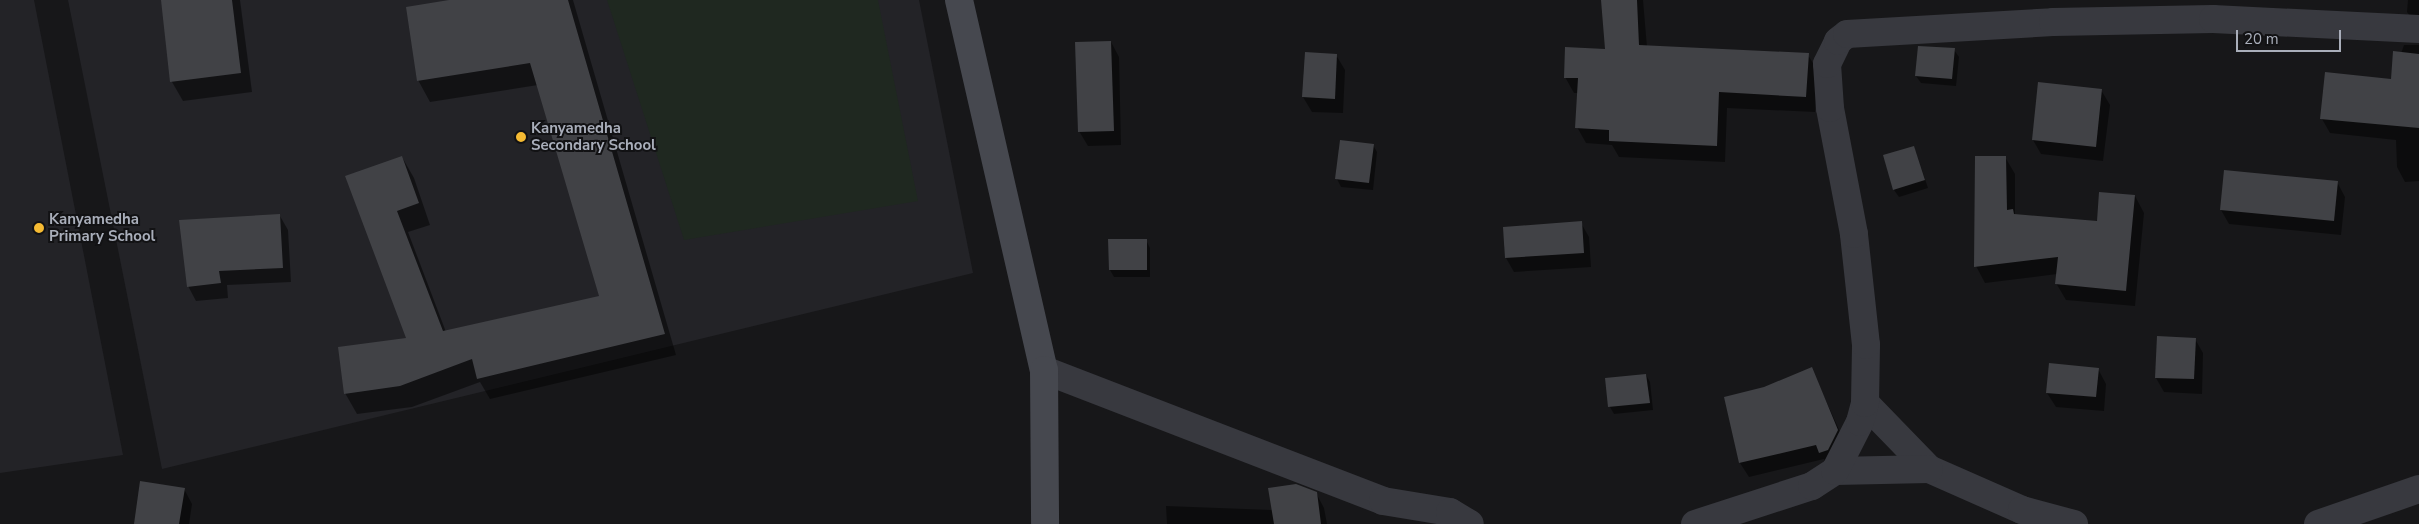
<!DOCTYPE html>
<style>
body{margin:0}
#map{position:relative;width:2419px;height:524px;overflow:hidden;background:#171719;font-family:"Nunito Sans",sans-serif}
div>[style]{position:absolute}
.built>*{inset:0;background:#232327}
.green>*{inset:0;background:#1f2820}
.shadow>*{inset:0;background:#0007}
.building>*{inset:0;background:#414246}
.minor>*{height:28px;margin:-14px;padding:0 14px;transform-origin:14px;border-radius:14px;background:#38393f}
.secondary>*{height:28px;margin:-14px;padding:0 14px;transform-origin:14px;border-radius:14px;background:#46484f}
.dots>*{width:14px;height:14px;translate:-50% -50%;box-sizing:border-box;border:2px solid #121214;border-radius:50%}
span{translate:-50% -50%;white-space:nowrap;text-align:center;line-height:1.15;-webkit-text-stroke:4px #121214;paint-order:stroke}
.poi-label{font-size:15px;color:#a9aeba;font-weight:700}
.left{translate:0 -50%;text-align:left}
.scale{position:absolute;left:2236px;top:30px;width:105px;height:22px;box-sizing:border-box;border:2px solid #a9aeba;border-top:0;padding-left:6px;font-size:15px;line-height:18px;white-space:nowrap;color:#a9aeba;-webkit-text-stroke:4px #121214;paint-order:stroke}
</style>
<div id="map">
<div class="built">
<i style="clip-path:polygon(0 0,34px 0,123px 455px,0 473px)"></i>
<i style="clip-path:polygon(68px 0,919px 0,973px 273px,162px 469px)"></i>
</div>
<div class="green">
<i style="clip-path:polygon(607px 0,878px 0,918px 201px,684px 240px)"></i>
</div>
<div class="shadow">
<i style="clip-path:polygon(162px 0,240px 0,252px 92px,183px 101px,172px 82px)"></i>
<i style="clip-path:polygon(458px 0,573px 0,676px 355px,490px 399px,480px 382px,412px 407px,357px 414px,345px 393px,408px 339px,346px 177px,402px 157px,414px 178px,430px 225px,408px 232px,446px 332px,600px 297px,538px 85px,430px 102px,418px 80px)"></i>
<i style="clip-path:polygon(1602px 0,1643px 0,1647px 47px,1808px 55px,1817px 70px,1815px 112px,1727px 108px,1725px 162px,1619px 157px,1612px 145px,1586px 143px,1577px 127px,1578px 93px,1574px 93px,1565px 77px,1606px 50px)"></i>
<i style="clip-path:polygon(2408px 0,2419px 0,2419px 28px,2407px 12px)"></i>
<i style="clip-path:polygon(1111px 42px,1119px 57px,1121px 145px,1088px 146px,1079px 131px)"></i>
<i style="clip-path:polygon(2404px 45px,2419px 45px,2419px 181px,2405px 182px,2397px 167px,2396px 140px,2330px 133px,2322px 119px,2392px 80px)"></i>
<i style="clip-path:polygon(1954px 50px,1959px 57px,1956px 86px,1921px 83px,1916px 76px)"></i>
<i style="clip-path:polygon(1306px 54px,1336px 55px,1345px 70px,1343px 113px,1312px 112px,1303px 97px)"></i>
<i style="clip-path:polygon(2101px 90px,2110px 105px,2103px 161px,2041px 154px,2033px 140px)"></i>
<i style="clip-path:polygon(1373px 145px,1377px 152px,1373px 190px,1341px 187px,1337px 179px)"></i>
<i style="clip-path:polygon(1914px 147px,1928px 188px,1899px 197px,1894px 190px)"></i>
<i style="clip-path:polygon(2005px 157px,2015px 174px,2015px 216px,2098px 223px,2135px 196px,2144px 213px,2135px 306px,2066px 300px,2056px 283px,2057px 274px,1985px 283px,1976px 266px)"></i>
<i style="clip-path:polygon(2337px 182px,2345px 197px,2341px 235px,2229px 224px,2221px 210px)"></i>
<i style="clip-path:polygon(280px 216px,288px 230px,291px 282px,227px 285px,228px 298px,196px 301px,188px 286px)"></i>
<i style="clip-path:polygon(1581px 223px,1589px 237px,1591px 267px,1514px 272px,1506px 258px)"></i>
<i style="clip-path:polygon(1146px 240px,1150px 248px,1150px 277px,1114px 277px,1110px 270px)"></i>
<i style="clip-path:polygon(2195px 339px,2203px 353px,2202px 394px,2164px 392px,2156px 378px)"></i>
<i style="clip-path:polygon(1811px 368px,1846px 445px,1829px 467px,1824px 459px,1749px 477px,1740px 463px,1764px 389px)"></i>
<i style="clip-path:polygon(2098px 369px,2106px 384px,2104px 411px,2056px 407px,2047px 393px)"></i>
<i style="clip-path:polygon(1646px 375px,1650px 382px,1653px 410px,1614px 414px,1610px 407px,1607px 379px)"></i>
<i style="clip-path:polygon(184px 489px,192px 504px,189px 524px,135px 524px)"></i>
<i style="clip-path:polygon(1316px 493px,1324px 508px,1327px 524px,1167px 524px,1166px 506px,1273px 510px)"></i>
</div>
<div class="building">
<i style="clip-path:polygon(161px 0,232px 0,241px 73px,170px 82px)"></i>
<i style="clip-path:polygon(449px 0,568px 0,665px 334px,477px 379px,472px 359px,400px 386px,344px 394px,338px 347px,406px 338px,345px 176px,402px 156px,419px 203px,397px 211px,443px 331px,599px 296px,530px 63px,417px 81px,406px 7px)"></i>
<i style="clip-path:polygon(1601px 0,1637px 0,1639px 45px,1809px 53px,1806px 97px,1719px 92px,1717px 146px,1609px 141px,1609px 130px,1575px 128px,1578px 78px,1564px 78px,1565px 47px,1605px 49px)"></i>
<i style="clip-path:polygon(1111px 41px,1114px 131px,1078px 132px,1075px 42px)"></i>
<i style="clip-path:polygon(1918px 46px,1955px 48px,1952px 79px,1915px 76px)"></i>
<i style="clip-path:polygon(2393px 51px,2419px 54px,2419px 128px,2320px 119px,2325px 72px,2391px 79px)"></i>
<i style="clip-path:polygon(1305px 52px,1337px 54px,1335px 99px,1302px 97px)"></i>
<i style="clip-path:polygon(2038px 82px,2102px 89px,2096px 147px,2032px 140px)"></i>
<i style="clip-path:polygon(1340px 140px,1374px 144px,1369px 183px,1335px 179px)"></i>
<i style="clip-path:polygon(1914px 146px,1925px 180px,1893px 190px,1883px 155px)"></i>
<i style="clip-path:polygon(1975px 156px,2006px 156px,2007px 210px,2013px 209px,2014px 214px,2097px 221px,2099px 192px,2135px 195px,2126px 291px,2055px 284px,2058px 257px,1974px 267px)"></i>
<i style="clip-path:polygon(2224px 170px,2338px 181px,2334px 221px,2220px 210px)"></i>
<i style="clip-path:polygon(280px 214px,283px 268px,219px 271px,221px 283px,187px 287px,179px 220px)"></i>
<i style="clip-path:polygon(1582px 221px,1584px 253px,1505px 258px,1503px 227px)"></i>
<i style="clip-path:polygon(1108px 239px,1147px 239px,1147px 270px,1109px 270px)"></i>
<i style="clip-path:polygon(2157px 336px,2196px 338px,2194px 379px,2155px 378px)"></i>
<i style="clip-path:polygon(2049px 363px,2099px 368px,2096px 397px,2046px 393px)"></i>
<i style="clip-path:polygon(1812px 367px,1838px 430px,1828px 450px,1819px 453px,1816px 445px,1739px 463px,1724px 397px,1764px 387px)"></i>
<i style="clip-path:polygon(1646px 374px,1650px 403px,1608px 407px,1605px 378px)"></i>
<i style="clip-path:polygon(140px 481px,185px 488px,179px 524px,134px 524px)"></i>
<i style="clip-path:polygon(1296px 484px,1317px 492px,1321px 524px,1274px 524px,1268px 488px)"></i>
</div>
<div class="minor">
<i style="left:1044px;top:370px;width:363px;rotate:21.1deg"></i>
<i style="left:1383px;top:501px;width:68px;rotate:9.3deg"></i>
<i style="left:1450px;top:512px;width:23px;rotate:31deg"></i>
<i style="left:1865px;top:403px;width:92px;rotate:45.9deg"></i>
<i style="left:1929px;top:469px;width:102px;rotate:23.8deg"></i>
<i style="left:2022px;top:510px;width:54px;rotate:15.1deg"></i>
<i style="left:1835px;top:471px;width:94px;rotate:-1.2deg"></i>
<i style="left:1695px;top:524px;width:123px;rotate:-18deg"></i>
<i style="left:1812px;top:486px;width:27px;rotate:-33deg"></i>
<i style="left:1835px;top:471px;width:55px;rotate:-63deg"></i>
<i style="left:1860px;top:422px;width:20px;rotate:-75deg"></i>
<i style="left:1865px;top:403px;width:58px;rotate:-89deg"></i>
<i style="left:1866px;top:345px;width:112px;rotate:-96.2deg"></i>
<i style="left:1854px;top:234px;width:128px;rotate:-100.8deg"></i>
<i style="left:1830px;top:108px;width:44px;rotate:-93.9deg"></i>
<i style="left:1827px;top:64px;width:25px;rotate:-64deg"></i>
<i style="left:1838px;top:41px;width:11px;rotate:-38deg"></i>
<i style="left:1847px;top:34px;width:206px;rotate:-3.3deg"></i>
<i style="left:2053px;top:22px;width:160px;rotate:-1.1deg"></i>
<i style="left:2213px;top:19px;width:206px;rotate:2.8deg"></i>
<i style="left:2318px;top:524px;width:107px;rotate:-19.1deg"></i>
</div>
<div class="secondary">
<i style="left:959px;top:0;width:380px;rotate:77.1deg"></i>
<i style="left:1044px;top:370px;width:154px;rotate:89.6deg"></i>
</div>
<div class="dots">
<i style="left:521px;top:137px;background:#f5ba33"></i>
<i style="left:39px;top:228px;background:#f5ba33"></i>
</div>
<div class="poi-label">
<span class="left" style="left:531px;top:137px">Kanyamedha<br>Secondary School</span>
<span class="left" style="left:49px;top:228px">Kanyamedha<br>Primary School</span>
</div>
<div class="scale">20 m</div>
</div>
